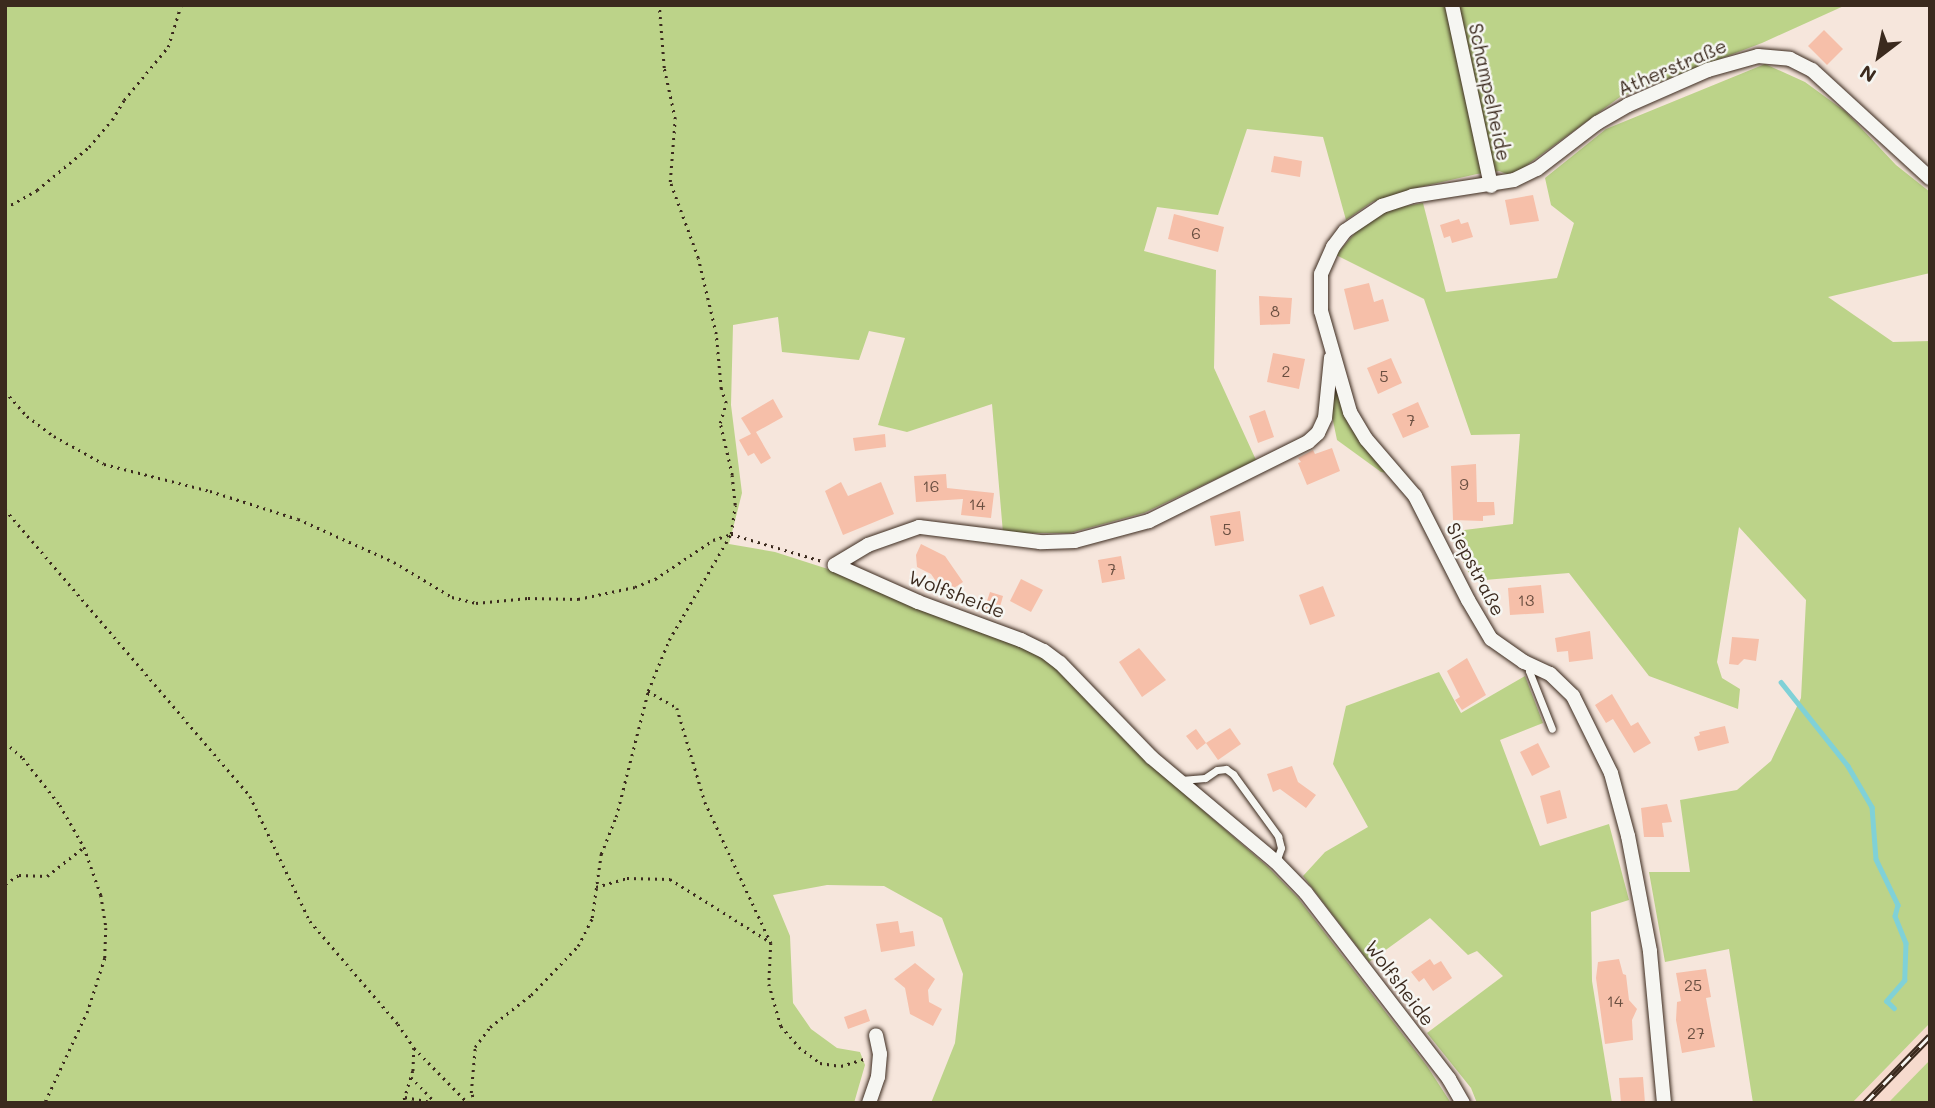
<!DOCTYPE html>
<meta charset="utf-8">
<style>
body{margin:0}
#map{position:relative;width:1935px;height:1108px;overflow:hidden;background:#f6e6dc;font-family:Mali,sans-serif}
div>[style]{position:absolute}
.built>*{inset:0;background:#f6dacd}
.green>*{inset:0;background:#bcd389}
.stream>*{height:4.5px;margin:-2.25px;padding:0 2.25px;transform-origin:2.25px;border-radius:2.25px;background:#80d1d7}
.building>*{inset:0;background:#f6bfa9}
.path>*{height:2.5px;margin-top:-1.25px;transform-origin:0;background:repeating-linear-gradient(90deg,#3b2a1e 0 2px,transparent 0 7px)}
.roads{filter:drop-shadow(0 0 2px #3b2a1e) drop-shadow(0 0 2px #3b2a1e)}
.service>*{height:7px;margin:-3.5px;padding:0 3.5px;transform-origin:3.5px;border-radius:3.5px;background:#f6f6f2}
.minor>*{height:14px;margin:-7px;padding:0 7px;transform-origin:7px;border-radius:7px;background:#f6f6f2}
.rail>*{height:7px;margin-top:-3.5px;transform-origin:0;background:repeating-linear-gradient(90deg,#f6f6f2 0 13px,#3b2a1e 0 26px);box-sizing:border-box;border-block:2px solid #3b2a1e}
span{translate:-50% -50%;white-space:nowrap;text-align:center;line-height:1.15;-webkit-text-stroke:5px #f6f6f2;paint-order:stroke}
.number-label{font-size:16px;color:#6a4f41}
.number-label span{-webkit-text-stroke-width:0}
.street-label{font-size:19px;color:#3b2a1e}
.frame{position:absolute;inset:0;border:7px solid #3b2a1e;pointer-events:none}
.north{position:absolute;left:1844px;top:21px;width:70px;height:70px;-webkit-text-stroke:5px #f6f6f2;paint-order:stroke;rotate:212deg;font-size:19px;font-weight:700;line-height:28px;text-align:center;color:#3b2a1e}
.north::after{content:'';display:block;margin:auto;width:24px;height:32px;background:#3b2a1e;clip-path:polygon(50% 0,100% 100%,50% 72%,0 100%)}
</style>
<div id="map">
<div class="built">
<i style="clip-path:polygon(1930px 1023px,1930px 1060px,1888px 1103px,1852px 1103px)"></i>
</div>
<div class="green">
<i style="clip-path:polygon(5px 5px,1846px 5px,1762px 43px,1620px 97px,1519px 171px,1507px 174px,1499px 171px,1477px 174px,1420px 187px,1372px 202px,1346px 220px,1323px 137px,1247px 129px,1218px 215px,1157px 207px,1144px 251px,1216px 270px,1214px 368px,1256px 460px,1144px 513px,1070px 533px,1003px 533px,992px 404px,907px 432px,878px 425px,905px 338px,869px 331px,859px 360px,782px 352px,778px 317px,733px 325px,731px 405px,742px 493px,729px 544px,775px 552px,831px 570px,1038px 654px,1057px 668px,1142px 757px,1268px 867px,1298px 898px,1427px 1066px,1451px 1103px,931px 1103px,955px 1043px,963px 974px,942px 918px,884px 886px,827px 885px,773px 895px,790px 936px,793px 1003px,811px 1029px,837px 1048px,860px 1052px,865px 1065px,854px 1103px,5px 1103px)"></i>
<i style="clip-path:polygon(1765px 64px,1805px 82px,1846px 112px,1896px 165px,1930px 192px,1930px 273px,1828px 297px,1893px 342px,1930px 341px,1930px 1023px,1852px 1103px,1753px 1103px,1729px 949px,1665px 962px,1649px 872px,1690px 872px,1680px 800px,1737px 790px,1771px 761px,1801px 698px,1806px 600px,1739px 527px,1717px 662px,1722px 678px,1740px 689px,1738px 709px,1649px 676px,1569px 573px,1473px 581px,1448px 532px,1513px 524px,1520px 434px,1471px 435px,1424px 299px,1336px 255px,1361px 226px,1388px 209px,1423px 203px,1446px 292px,1557px 278px,1574px 223px,1551px 205px,1545px 178px,1606px 129px)"></i>
<i style="clip-path:polygon(1335px 386px,1349px 426px,1388px 473px,1381px 472px,1337px 440px,1332px 416px)"></i>
<i style="clip-path:polygon(1439px 672px,1461px 713px,1525px 676px,1543px 723px,1500px 740px,1540px 846px,1609px 824px,1629px 900px,1591px 912px,1592px 981px,1612px 1103px,1477px 1103px,1471px 1088px,1427px 1033px,1503px 976px,1477px 951px,1468px 955px,1430px 918px,1369px 962px,1303px 876px,1325px 852px,1368px 827px,1333px 764px,1346px 706px)"></i>
<i style="clip-path:polygon(1930px 1060px,1930px 1103px,1888px 1103px)"></i>
</div>
<div class="stream">
<i style="left:1781px;top:682px;width:107px;rotate:51.4deg"></i>
<i style="left:1848px;top:766px;width:48px;rotate:59.7deg"></i>
<i style="left:1872px;top:807px;width:52px;rotate:85.6deg"></i>
<i style="left:1876px;top:859px;width:51px;rotate:64.4deg"></i>
<i style="left:1898px;top:905px;width:11px;rotate:105deg"></i>
<i style="left:1895px;top:916px;width:29px;rotate:68deg"></i>
<i style="left:1906px;top:943px;width:37px;rotate:92deg"></i>
<i style="left:1905px;top:980px;width:28px;rotate:131deg"></i>
<i style="left:1887px;top:1001px;width:10px;rotate:45deg"></i>
</div>
<div class="building">
<i style="clip-path:polygon(1824px 30px,1843px 49px,1827px 65px,1808px 46px)"></i>
<i style="clip-path:polygon(1274px 156px,1302px 161px,1300px 177px,1271px 172px)"></i>
<i style="clip-path:polygon(1533px 195px,1539px 221px,1510px 225px,1505px 200px)"></i>
<i style="clip-path:polygon(1174px 214px,1224px 227px,1218px 252px,1168px 239px)"></i>
<i style="clip-path:polygon(1459px 219px,1461px 224px,1468px 222px,1473px 237px,1452px 243px,1450px 236px,1444px 238px,1440px 225px)"></i>
<i style="clip-path:polygon(1369px 283px,1374px 302px,1383px 299px,1389px 321px,1354px 330px,1344px 289px)"></i>
<i style="clip-path:polygon(1259px 296px,1292px 298px,1290px 324px,1260px 325px)"></i>
<i style="clip-path:polygon(1273px 353px,1305px 359px,1299px 389px,1267px 382px)"></i>
<i style="clip-path:polygon(1391px 358px,1402px 383px,1378px 394px,1367px 368px)"></i>
<i style="clip-path:polygon(773px 399px,783px 417px,756px 432px,771px 458px,761px 464px,754px 453px,748px 456px,739px 440px,751px 434px,741px 418px)"></i>
<i style="clip-path:polygon(1418px 402px,1429px 427px,1403px 438px,1392px 414px)"></i>
<i style="clip-path:polygon(1265px 410px,1274px 437px,1258px 443px,1249px 416px)"></i>
<i style="clip-path:polygon(885px 434px,886px 447px,855px 451px,853px 438px)"></i>
<i style="clip-path:polygon(1332px 448px,1340px 471px,1307px 485px,1298px 463px,1301px 462px,1298px 458px,1313px 450px,1315px 454px)"></i>
<i style="clip-path:polygon(1476px 464px,1477px 502px,1494px 502px,1495px 515px,1483px 516px,1483px 521px,1453px 520px,1451px 466px)"></i>
<i style="clip-path:polygon(946px 474px,947px 488px,994px 493px,991px 518px,961px 515px,963px 499px,916px 502px,914px 476px)"></i>
<i style="clip-path:polygon(841px 482px,848px 496px,881px 482px,894px 514px,843px 535px,825px 491px)"></i>
<i style="clip-path:polygon(1240px 511px,1244px 541px,1215px 546px,1210px 516px)"></i>
<i style="clip-path:polygon(921px 544px,945px 556px,963px 582px,945px 594px,931px 574px,917px 567px,916px 555px)"></i>
<i style="clip-path:polygon(1121px 556px,1125px 579px,1102px 583px,1098px 560px)"></i>
<i style="clip-path:polygon(1021px 579px,1043px 590px,1031px 612px,1010px 601px)"></i>
<i style="clip-path:polygon(1541px 585px,1544px 613px,1510px 615px,1508px 588px)"></i>
<i style="clip-path:polygon(1323px 586px,1335px 616px,1310px 625px,1299px 595px)"></i>
<i style="clip-path:polygon(990px 592px,1003px 596px,998px 614px,984px 610px)"></i>
<i style="clip-path:polygon(1590px 631px,1593px 659px,1569px 662px,1568px 651px,1557px 652px,1555px 638px)"></i>
<i style="clip-path:polygon(1732px 637px,1759px 639px,1756px 661px,1744px 659px,1738px 665px,1729px 664px)"></i>
<i style="clip-path:polygon(1139px 648px,1166px 680px,1142px 697px,1119px 662px)"></i>
<i style="clip-path:polygon(1467px 658px,1486px 695px,1462px 710px,1455px 700px,1460px 697px,1447px 671px)"></i>
<i style="clip-path:polygon(1612px 694px,1631px 726px,1638px 722px,1651px 743px,1634px 753px,1613px 719px,1606px 723px,1595px 705px)"></i>
<i style="clip-path:polygon(1725px 726px,1729px 743px,1698px 751px,1694px 737px,1700px 735px,1699px 732px)"></i>
<i style="clip-path:polygon(1230px 728px,1241px 744px,1218px 760px,1206px 743px)"></i>
<i style="clip-path:polygon(1196px 729px,1206px 743px,1197px 750px,1186px 736px)"></i>
<i style="clip-path:polygon(1538px 743px,1550px 767px,1532px 776px,1520px 752px)"></i>
<i style="clip-path:polygon(1292px 766px,1298px 782px,1316px 795px,1306px 808px,1280px 789px,1273px 792px,1267px 774px)"></i>
<i style="clip-path:polygon(1560px 790px,1567px 818px,1547px 824px,1540px 796px)"></i>
<i style="clip-path:polygon(1667px 804px,1672px 822px,1662px 823px,1664px 837px,1644px 837px,1641px 808px)"></i>
<i style="clip-path:polygon(898px 921px,900px 933px,913px 931px,915px 946px,881px 952px,876px 924px)"></i>
<i style="clip-path:polygon(1430px 959px,1434px 965px,1441px 961px,1452px 978px,1433px 991px,1424px 978px,1419px 982px,1411px 972px)"></i>
<i style="clip-path:polygon(1619px 959px,1623px 974px,1626px 975px,1629px 1000px,1637px 1009px,1632px 1020px,1633px 1040px,1605px 1044px,1596px 978px,1598px 962px)"></i>
<i style="clip-path:polygon(915px 963px,935px 979px,928px 990px,929px 1002px,942px 1009px,933px 1026px,910px 1014px,905px 988px,894px 979px)"></i>
<i style="clip-path:polygon(1706px 969px,1711px 997px,1706px 998px,1715px 1047px,1682px 1053px,1676px 1020px,1677px 1002px,1681px 1001px,1676px 973px)"></i>
<i style="clip-path:polygon(866px 1009px,870px 1021px,848px 1029px,844px 1017px)"></i>
<i style="clip-path:polygon(1643px 1077px,1645px 1103px,1621px 1103px,1619px 1078px)"></i>
</div>
<div class="path">
<i style="left:5px;top:208px;width:37px;rotate:-29deg"></i>
<i style="left:37px;top:190px;width:67px;rotate:-39.6deg"></i>
<i style="left:89px;top:147px;width:35px;rotate:-50deg"></i>
<i style="left:112px;top:120px;width:23px;rotate:-59deg"></i>
<i style="left:124px;top:100px;width:69px;rotate:-50.3deg"></i>
<i style="left:168px;top:47px;width:44px;rotate:-72.8deg"></i>
<i style="left:5px;top:391px;width:33px;rotate:49deg"></i>
<i style="left:27px;top:416px;width:34px;rotate:37deg"></i>
<i style="left:54px;top:436px;width:57px;rotate:29.2deg"></i>
<i style="left:104px;top:464px;width:109px;rotate:14.3deg"></i>
<i style="left:210px;top:491px;width:92px;rotate:17.7deg"></i>
<i style="left:298px;top:519px;width:105px;rotate:24.1deg"></i>
<i style="left:394px;top:562px;width:68px;rotate:31.1deg"></i>
<i style="left:452px;top:597px;width:25px;rotate:14deg"></i>
<i style="left:476px;top:603px;width:52px;rotate:-5.5deg"></i>
<i style="left:528px;top:598px;width:50px;rotate:1.1deg"></i>
<i style="left:578px;top:599px;width:58px;rotate:-11.9deg"></i>
<i style="left:635px;top:587px;width:22px;rotate:-22deg"></i>
<i style="left:655px;top:579px;width:70px;rotate:-33.9deg"></i>
<i style="left:713px;top:540px;width:19px;rotate:-18deg"></i>
<i style="left:731px;top:534px;width:95px;rotate:16.5deg"></i>
<i style="left:5px;top:509px;width:377px;rotate:49.5deg"></i>
<i style="left:250px;top:796px;width:139px;rotate:64.4deg"></i>
<i style="left:310px;top:921px;width:135px;rotate:49.5deg"></i>
<i style="left:398px;top:1024px;width:29px;rotate:56deg"></i>
<i style="left:414px;top:1048px;width:23px;rotate:92deg"></i>
<i style="left:413px;top:1071px;width:34px;rotate:107deg"></i>
<i style="left:648px;top:691px;width:34px;rotate:30deg"></i>
<i style="left:677px;top:708px;width:98px;rotate:73.4deg"></i>
<i style="left:705px;top:802px;width:156px;rotate:64.9deg"></i>
<i style="left:771px;top:943px;width:41px;rotate:92.8deg"></i>
<i style="left:769px;top:984px;width:44px;rotate:74.1deg"></i>
<i style="left:781px;top:1026px;width:28px;rotate:49deg"></i>
<i style="left:799px;top:1047px;width:26px;rotate:37deg"></i>
<i style="left:820px;top:1063px;width:21px;rotate:8deg"></i>
<i style="left:841px;top:1066px;width:24px;rotate:-17deg"></i>
<i style="left:5px;top:742px;width:24px;rotate:42deg"></i>
<i style="left:23px;top:758px;width:60px;rotate:51.8deg"></i>
<i style="left:60px;top:805px;width:48px;rotate:60.3deg"></i>
<i style="left:84px;top:847px;width:51px;rotate:70.5deg"></i>
<i style="left:101px;top:895px;width:33px;rotate:81deg"></i>
<i style="left:106px;top:928px;width:30px;rotate:92deg"></i>
<i style="left:105px;top:958px;width:56px;rotate:107.8deg"></i>
<i style="left:88px;top:1011px;width:102px;rotate:115.1deg"></i>
<i style="left:5px;top:884px;width:17px;rotate:-33deg"></i>
<i style="left:19px;top:875px;width:28px;rotate:2deg"></i>
<i style="left:47px;top:876px;width:47px;rotate:-38.1deg"></i>
<i style="left:596px;top:887px;width:32px;rotate:-16deg"></i>
<i style="left:627px;top:878px;width:43px;rotate:1.3deg"></i>
<i style="left:670px;top:879px;width:117px;rotate:32.1deg"></i>
<i style="left:414px;top:1048px;width:76px;rotate:45.5deg"></i>
<i style="left:411px;top:1077px;width:32px;rotate:46deg"></i>
<i style="left:405px;top:1097px;width:33px;rotate:11deg"></i>
<i style="left:476px;top:1103px;width:11px;rotate:-117deg"></i>
<i style="left:471px;top:1093px;width:46px;rotate:-85deg"></i>
<i style="left:475px;top:1047px;width:25px;rotate:-53deg"></i>
<i style="left:490px;top:1027px;width:52px;rotate:-38deg"></i>
<i style="left:531px;top:995px;width:68px;rotate:-46.2deg"></i>
<i style="left:578px;top:946px;width:31px;rotate:-63deg"></i>
<i style="left:592px;top:918px;width:65px;rotate:-82deg"></i>
<i style="left:601px;top:854px;width:40px;rotate:-68deg"></i>
<i style="left:616px;top:817px;width:130px;rotate:-75.7deg"></i>
<i style="left:648px;top:691px;width:55px;rotate:-67.6deg"></i>
<i style="left:669px;top:640px;width:123px;rotate:-59.7deg"></i>
<i style="left:731px;top:534px;width:29px;rotate:-82deg"></i>
<i style="left:735px;top:505px;width:30px;rotate:-96deg"></i>
<i style="left:732px;top:475px;width:53px;rotate:-103deg"></i>
<i style="left:720px;top:423px;width:21px;rotate:-73deg"></i>
<i style="left:726px;top:403px;width:15px;rotate:-110deg"></i>
<i style="left:721px;top:389px;width:55px;rotate:-95.2deg"></i>
<i style="left:716px;top:334px;width:78px;rotate:-103.3deg"></i>
<i style="left:698px;top:258px;width:81px;rotate:-110.2deg"></i>
<i style="left:670px;top:182px;width:63px;rotate:-85.5deg"></i>
<i style="left:675px;top:119px;width:52px;rotate:-102.2deg"></i>
<i style="left:664px;top:68px;width:63px;rotate:-94.5deg"></i>
</div>
<div class="roads">
<div class="service">
<i style="left:1531px;top:666px;width:5px;rotate:112deg"></i>
<i style="left:1529px;top:671px;width:62px;rotate:68.4deg"></i>
<i style="left:1181px;top:780px;width:24px;rotate:-5deg"></i>
<i style="left:1205px;top:778px;width:14px;rotate:-34deg"></i>
<i style="left:1217px;top:770px;width:9px;rotate:-6deg"></i>
<i style="left:1226px;top:769px;width:9px;rotate:36deg"></i>
<i style="left:1233px;top:774px;width:77px;rotate:54deg"></i>
<i style="left:1278px;top:836px;width:12px;rotate:76deg"></i>
<i style="left:1281px;top:848px;width:15px;rotate:110deg"></i>
</div>
<div class="minor">
<i style="left:1452px;top:5px;width:185px;rotate:77.8deg"></i>
<i style="left:1331px;top:358px;width:60px;rotate:95.7deg"></i>
<i style="left:1325px;top:418px;width:17px;rotate:115deg"></i>
<i style="left:1318px;top:433px;width:13px;rotate:138deg"></i>
<i style="left:1308px;top:442px;width:178px;rotate:153.6deg"></i>
<i style="left:1149px;top:521px;width:77px;rotate:164.9deg"></i>
<i style="left:1075px;top:541px;width:35px;rotate:178deg"></i>
<i style="left:1040px;top:542px;width:122px;rotate:-172.9deg"></i>
<i style="left:919px;top:527px;width:54px;rotate:160.6deg"></i>
<i style="left:868px;top:545px;width:39px;rotate:149deg"></i>
<i style="left:835px;top:565px;width:91px;rotate:24deg"></i>
<i style="left:918px;top:602px;width:110px;rotate:20.3deg"></i>
<i style="left:1021px;top:640px;width:25px;rotate:26deg"></i>
<i style="left:1044px;top:651px;width:20px;rotate:37deg"></i>
<i style="left:1060px;top:663px;width:131px;rotate:45.9deg"></i>
<i style="left:1151px;top:757px;width:163px;rotate:40deg"></i>
<i style="left:1276px;top:862px;width:43px;rotate:45.9deg"></i>
<i style="left:1306px;top:893px;width:235px;rotate:52.4deg"></i>
<i style="left:1449px;top:1079px;width:28px;rotate:60deg"></i>
<i style="left:869px;top:1103px;width:28px;rotate:-71deg"></i>
<i style="left:878px;top:1077px;width:23px;rotate:-85deg"></i>
<i style="left:880px;top:1054px;width:19px;rotate:-102deg"></i>
<i style="left:1664px;top:1103px;width:153px;rotate:-95.3deg"></i>
<i style="left:1650px;top:951px;width:117px;rotate:-100.8deg"></i>
<i style="left:1628px;top:836px;width:65px;rotate:-105.1deg"></i>
<i style="left:1611px;top:773px;width:86px;rotate:-116.3deg"></i>
<i style="left:1573px;top:696px;width:32px;rotate:-136deg"></i>
<i style="left:1550px;top:674px;width:29px;rotate:-155deg"></i>
<i style="left:1524px;top:662px;width:40px;rotate:-145.1deg"></i>
<i style="left:1491px;top:639px;width:45px;rotate:-120.5deg"></i>
<i style="left:1468px;top:600px;width:117px;rotate:-117deg"></i>
<i style="left:1415px;top:496px;width:75px;rotate:-130.7deg"></i>
<i style="left:1366px;top:439px;width:31px;rotate:-121deg"></i>
<i style="left:1350px;top:412px;width:105px;rotate:-106deg"></i>
<i style="left:1321px;top:311px;width:37px;rotate:-90deg"></i>
<i style="left:1321px;top:274px;width:30px;rotate:-66deg"></i>
<i style="left:1333px;top:247px;width:20px;rotate:-53deg"></i>
<i style="left:1345px;top:231px;width:45px;rotate:-34deg"></i>
<i style="left:1382px;top:206px;width:32px;rotate:-18deg"></i>
<i style="left:1412px;top:196px;width:103px;rotate:-8.9deg"></i>
<i style="left:1514px;top:180px;width:25px;rotate:-26deg"></i>
<i style="left:1537px;top:169px;width:76px;rotate:-37.5deg"></i>
<i style="left:1597px;top:123px;width:36px;rotate:-30deg"></i>
<i style="left:1628px;top:105px;width:87px;rotate:-23.6deg"></i>
<i style="left:1708px;top:70px;width:52px;rotate:-15.6deg"></i>
<i style="left:1758px;top:56px;width:32px;rotate:5deg"></i>
<i style="left:1790px;top:59px;width:25px;rotate:27deg"></i>
<i style="left:1812px;top:70px;width:160px;rotate:42.5deg"></i>
</div>
</div>
<div class="rail">
<i style="left:1865px;top:1103px;width:93px;rotate:-45.9deg"></i>
</div>
<div class="number-label">
<span style="left:1196px;top:233px">6</span>
<span style="left:1275px;top:311px">8</span>
<span style="left:1286px;top:371px">2</span>
<span style="left:1384px;top:376px">5</span>
<span style="left:1411px;top:420px">7</span>
<span style="left:1464px;top:484px">9</span>
<span style="left:931px;top:486px">16</span>
<span style="left:977px;top:504px">14</span>
<span style="left:1227px;top:529px">5</span>
<span style="left:1112px;top:569px">7</span>
<span style="left:1526px;top:600px">13</span>
<span style="left:1693px;top:985px">25</span>
<span style="left:1615px;top:1001px">14</span>
<span style="left:1696px;top:1033px">27</span>
</div>
<div class="street-label">
<span style="left:1672px;top:67px;rotate:-23deg">Atherstraße</span>
<span style="left:1490px;top:92px;rotate:78deg">Schampelheide</span>
<span style="left:1476px;top:569px;rotate:62deg">Siepstraße</span>
<span style="left:957px;top:594px;rotate:21deg">Wolfsheide</span>
<span style="left:1400px;top:983px;rotate:53deg">Wolfsheide</span>
</div>
<div class="frame"></div>
<div class="north">N</div>
</div>
